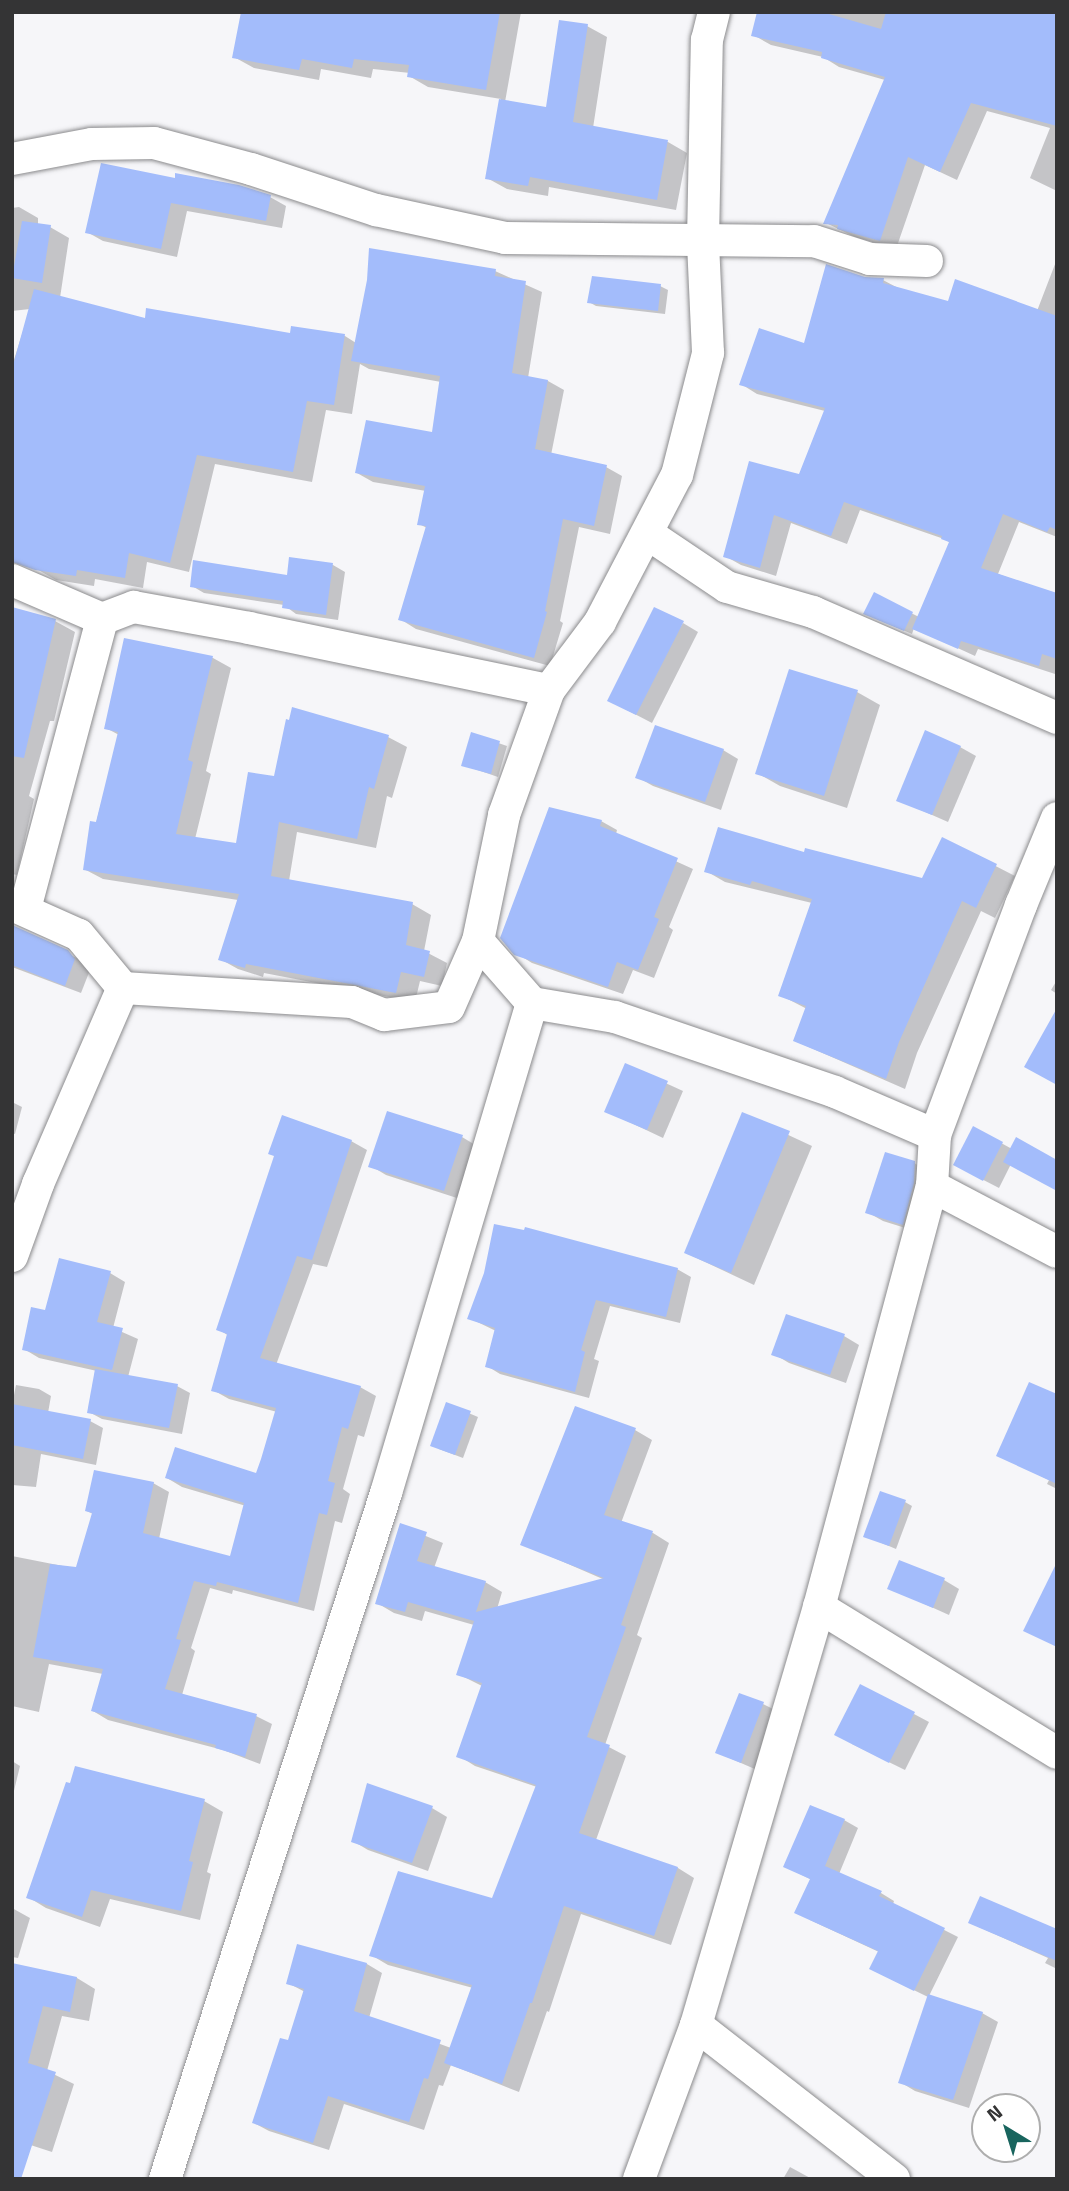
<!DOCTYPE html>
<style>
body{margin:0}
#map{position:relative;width:1069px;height:2191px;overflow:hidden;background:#f6f6f9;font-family:"Titillium Web",sans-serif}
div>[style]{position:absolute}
.shadow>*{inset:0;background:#0003}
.building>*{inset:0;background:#a3bcfb}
.roads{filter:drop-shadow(0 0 2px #8b8b8d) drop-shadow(0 0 2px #8b8b8d)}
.street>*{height:32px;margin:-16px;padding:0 16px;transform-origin:16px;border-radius:16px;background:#fff}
span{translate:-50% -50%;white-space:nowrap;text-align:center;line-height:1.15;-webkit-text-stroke:5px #fff;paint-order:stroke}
.frame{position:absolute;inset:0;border:14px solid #343435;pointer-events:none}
.north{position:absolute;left:971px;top:2093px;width:70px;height:70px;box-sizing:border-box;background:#fff;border:2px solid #aeaeae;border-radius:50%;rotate:322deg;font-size:19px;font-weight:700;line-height:28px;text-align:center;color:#343435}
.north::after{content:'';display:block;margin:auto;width:24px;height:32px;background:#19655e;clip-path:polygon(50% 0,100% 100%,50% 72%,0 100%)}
</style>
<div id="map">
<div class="shadow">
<i style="clip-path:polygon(325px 12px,521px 12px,505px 102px,547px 109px,587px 26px,607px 37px,593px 128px,668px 142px,687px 153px,676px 210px,549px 187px,548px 196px,507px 189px,487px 178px,501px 99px,428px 87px,409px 76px,410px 73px,373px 69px,371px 78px,321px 69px,319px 80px,254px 68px,234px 57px)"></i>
<i style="clip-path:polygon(759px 12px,1057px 13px,1057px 191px,1030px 178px,1050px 128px,987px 111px,957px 180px,925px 165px,896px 249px,855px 237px,826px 223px,885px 80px,839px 67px,823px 57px,771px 45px,755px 36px)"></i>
<i style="clip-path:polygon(102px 165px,270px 197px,286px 206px,282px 228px,187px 211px,177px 257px,103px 241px,87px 232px)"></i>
<i style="clip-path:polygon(19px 207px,38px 218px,38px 225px,50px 227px,69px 238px,60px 298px,146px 320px,292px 335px,293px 328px,345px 336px,356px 343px,495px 271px,542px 292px,528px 378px,548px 381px,564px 390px,551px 455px,606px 467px,622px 476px,610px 534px,579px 527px,560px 621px,563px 623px,550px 666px,416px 629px,400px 619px,427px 528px,419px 524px,426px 491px,373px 482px,357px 473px,433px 434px,441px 382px,369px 369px,360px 364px,352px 414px,326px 410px,312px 482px,215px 464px,189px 572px,147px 562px,143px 588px,95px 579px,94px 586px,56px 580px,12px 555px,12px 366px,30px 309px,12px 311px,12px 208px)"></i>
<i style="clip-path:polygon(1057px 259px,1057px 537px,1019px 522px,998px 574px,1057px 595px,1055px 674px,978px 649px,975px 656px,914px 628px,912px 634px,872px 617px,875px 595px,919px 617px,951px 543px,944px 539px,860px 510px,847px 544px,791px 523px,776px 576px,741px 565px,725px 556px,800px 477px,825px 411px,757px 394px,741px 384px,805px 345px,864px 278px,883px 280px,900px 289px,949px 303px,1037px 311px)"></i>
<i style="clip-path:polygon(660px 286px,668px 290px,665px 314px,596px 306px,589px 302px)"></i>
<i style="clip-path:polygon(291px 559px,333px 565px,345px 572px,338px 620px,296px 614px,284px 605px,204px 593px,192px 586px,288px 577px)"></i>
<i style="clip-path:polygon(55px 621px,75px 632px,54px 721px,50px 721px,29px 796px,34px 799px,17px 875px,12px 874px,12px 636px)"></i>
<i style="clip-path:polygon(683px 623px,698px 632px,652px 723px,625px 709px)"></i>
<i style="clip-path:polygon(126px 640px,213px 658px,231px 668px,206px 771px,211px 774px,195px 839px,238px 845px,275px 778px,388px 737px,407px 747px,392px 798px,387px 796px,376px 848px,297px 832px,289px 881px,412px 904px,431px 915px,424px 951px,447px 963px,442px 986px,420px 981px,415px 1002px,264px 973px,263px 977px,238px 969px,220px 959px,238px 900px,103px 879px,84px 869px,119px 735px,106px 728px)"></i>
<i style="clip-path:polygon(857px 692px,880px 705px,847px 808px,780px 786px,757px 773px)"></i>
<i style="clip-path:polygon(472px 734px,507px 746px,498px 777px,463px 765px)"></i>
<i style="clip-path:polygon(960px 747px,976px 756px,948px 822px,898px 800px)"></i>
<i style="clip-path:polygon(723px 750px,738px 759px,721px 810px,653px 786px,637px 777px)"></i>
<i style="clip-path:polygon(601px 821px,617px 830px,616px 834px,693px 869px,669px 927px,673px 930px,654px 978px,633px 970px,623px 994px,532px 963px,516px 953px)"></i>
<i style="clip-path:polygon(943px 839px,1015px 876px,995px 918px,981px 911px,917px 1053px,905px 1089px,795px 1041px,807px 1009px,780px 995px,812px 903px,725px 882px,706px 871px,805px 854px,923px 880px)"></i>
<i style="clip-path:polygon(12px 927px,83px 961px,90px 970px,81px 993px,12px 967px)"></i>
<i style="clip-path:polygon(1057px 980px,1057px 994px,1051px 990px)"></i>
<i style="clip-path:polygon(626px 1065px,683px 1091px,663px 1138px,606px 1111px)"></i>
<i style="clip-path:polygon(12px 1102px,22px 1107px,15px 1134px,12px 1133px)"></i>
<i style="clip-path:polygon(743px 1114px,812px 1146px,754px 1285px,686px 1253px)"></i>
<i style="clip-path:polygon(974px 1128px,1012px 1149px,1011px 1164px,999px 1188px,970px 1173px)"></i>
<i style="clip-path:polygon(462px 1137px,477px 1146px,460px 1199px,386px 1175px,371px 1166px)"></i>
<i style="clip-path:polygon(351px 1141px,367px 1150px,327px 1267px,313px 1264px,276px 1365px,360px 1387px,376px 1396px,364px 1437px,358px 1435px,343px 1489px,350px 1494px,342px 1523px,335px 1521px,314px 1611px,233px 1590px,232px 1594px,210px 1588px,191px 1648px,195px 1651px,182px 1695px,256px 1716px,272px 1724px,260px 1764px,223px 1750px,108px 1720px,93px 1711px,103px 1674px,49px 1664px,39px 1712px,12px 1706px,12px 1556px,78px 1569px,93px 1514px,87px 1511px,153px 1483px,169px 1492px,159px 1539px,231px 1558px,246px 1506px,182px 1487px,167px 1478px,257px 1475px,277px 1412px,229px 1399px,213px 1390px,229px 1336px,218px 1329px)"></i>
<i style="clip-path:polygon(914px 1163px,930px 1172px,918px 1232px,883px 1221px,867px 1212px)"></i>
<i style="clip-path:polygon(526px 1233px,677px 1269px,691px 1277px,680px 1323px,610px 1306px,594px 1359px,599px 1361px,589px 1398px,500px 1374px,487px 1366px,496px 1331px,469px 1318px)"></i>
<i style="clip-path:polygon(110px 1273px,125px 1282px,113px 1328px,138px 1339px,128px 1377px,177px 1386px,190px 1393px,182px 1434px,102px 1419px,89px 1412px,97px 1371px,39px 1358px,24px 1349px,46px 1312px)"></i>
<i style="clip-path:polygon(844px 1336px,859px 1345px,846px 1383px,789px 1363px,774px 1354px)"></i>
<i style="clip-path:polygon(16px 1385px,39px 1389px,51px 1396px,48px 1413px,90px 1421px,103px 1428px,96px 1465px,41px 1454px,36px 1487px,12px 1485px,12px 1405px)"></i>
<i style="clip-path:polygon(1057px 1396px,1057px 1489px,1047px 1484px,1049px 1480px,998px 1455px)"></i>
<i style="clip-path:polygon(447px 1404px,478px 1417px,463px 1458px,439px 1449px)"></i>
<i style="clip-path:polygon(635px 1430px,652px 1440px,621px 1523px,653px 1533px,669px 1543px,637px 1635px,642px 1638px,605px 1745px,626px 1756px,596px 1840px,678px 1868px,694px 1878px,671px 1945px,581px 1914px,549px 2012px,547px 2011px,519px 2092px,451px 2065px,443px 2086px,439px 2085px,424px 2130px,344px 2104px,329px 2150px,269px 2131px,254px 2123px,290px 2042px,305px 1992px,288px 1983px,298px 1946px,367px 1964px,382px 1973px,369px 2018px,451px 2048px,473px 1988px,388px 1965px,371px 1955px,493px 1901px,537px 1787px,475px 1766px,459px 1756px,482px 1686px,458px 1674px,474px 1625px,425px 1611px,422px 1621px,394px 1613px,377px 1603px,401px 1526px,443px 1543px,434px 1568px,485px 1582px,502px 1592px,497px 1609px,605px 1580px,522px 1544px)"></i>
<i style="clip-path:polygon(905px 1502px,912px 1506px,896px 1549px,865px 1536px)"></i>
<i style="clip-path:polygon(944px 1580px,959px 1589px,949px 1615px,889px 1588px)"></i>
<i style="clip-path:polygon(763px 1704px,779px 1712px,757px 1770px,718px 1753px)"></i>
<i style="clip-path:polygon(914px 1714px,929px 1722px,905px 1770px,852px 1744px)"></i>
<i style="clip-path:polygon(12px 1761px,20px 1766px,12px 1799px)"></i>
<i style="clip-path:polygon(204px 1801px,223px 1812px,207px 1872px,211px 1874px,200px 1920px,110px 1899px,100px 1927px,46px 1908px,28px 1897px)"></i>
<i style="clip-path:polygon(432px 1808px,447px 1817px,428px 1871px,368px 1850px,353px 1841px)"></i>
<i style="clip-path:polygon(844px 1820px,858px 1828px,839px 1874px,881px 1893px,894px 1901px,893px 1904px,958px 1937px,929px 1996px,982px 2013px,998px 2022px,969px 2108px,915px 2091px,900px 2082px,928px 1997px,885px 1976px,879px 1952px,810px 1920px,812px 1880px,786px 1867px)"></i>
<i style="clip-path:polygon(12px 1908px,30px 1918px,18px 1958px,12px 1957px)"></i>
<i style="clip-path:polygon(970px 1923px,1057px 1931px,1057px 1969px,1045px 1963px,1048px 1958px)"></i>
<i style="clip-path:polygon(12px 1965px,77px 1978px,95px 1989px,89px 2021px,62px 2016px,47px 2071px,74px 2084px,52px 2152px,12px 2139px)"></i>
<i style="clip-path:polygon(790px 2167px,812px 2179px,783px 2179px)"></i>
</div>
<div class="building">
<i style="clip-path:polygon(241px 12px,500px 12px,486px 90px,407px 77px,409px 65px,354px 59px,352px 68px,302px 59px,299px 70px,232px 58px)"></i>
<i style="clip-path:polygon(757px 12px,822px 12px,881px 29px,886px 12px,1057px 12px,1057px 126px,971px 103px,940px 172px,908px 157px,880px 241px,837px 229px,838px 225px,823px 224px,885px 77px,821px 58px,822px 52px,751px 36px)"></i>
<i style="clip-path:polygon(559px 20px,588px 24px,573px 122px,668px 140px,657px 200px,530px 177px,528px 186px,485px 179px,499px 99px,546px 107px)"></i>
<i style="clip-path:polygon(101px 163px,175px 178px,175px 173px,239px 185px,271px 195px,266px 221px,171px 203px,161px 249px,85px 233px)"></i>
<i style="clip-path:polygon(22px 221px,51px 225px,42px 283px,12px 278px)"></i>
<i style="clip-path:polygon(369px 248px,496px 269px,495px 276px,526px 281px,512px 373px,548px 380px,535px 449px,607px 465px,594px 526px,563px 519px,545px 611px,547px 612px,534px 658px,398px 620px,426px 526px,417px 525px,425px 486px,355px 473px,366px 420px,432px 432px,440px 376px,351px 361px,367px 280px)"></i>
<i style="clip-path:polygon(826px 264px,865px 277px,884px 278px,883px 283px,948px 301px,955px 279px,1057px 316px,1057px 530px,1050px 527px,1047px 532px,1003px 514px,981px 568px,1057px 593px,1057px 659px,1042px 654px,1039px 666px,961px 641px,958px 649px,912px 629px,949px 542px,941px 539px,942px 536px,844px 502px,831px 536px,774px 515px,760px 568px,723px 557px,749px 461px,799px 474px,825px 408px,739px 385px,759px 328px,804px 343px)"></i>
<i style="clip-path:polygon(592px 276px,661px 284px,658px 311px,587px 303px)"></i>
<i style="clip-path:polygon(34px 289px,145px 318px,146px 308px,290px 333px,291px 326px,345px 334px,334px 405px,307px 401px,293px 472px,197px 455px,170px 563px,129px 553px,125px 578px,77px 570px,76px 576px,35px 570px,12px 562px,12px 369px)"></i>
<i style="clip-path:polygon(289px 557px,333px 563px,326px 615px,282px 608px,283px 601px,190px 587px,193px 560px,287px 575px)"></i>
<i style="clip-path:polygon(874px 592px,913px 612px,904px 631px,863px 614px)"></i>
<i style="clip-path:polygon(12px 607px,56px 619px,24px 758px,12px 756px)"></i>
<i style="clip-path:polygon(654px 607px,684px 621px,636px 715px,607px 701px)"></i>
<i style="clip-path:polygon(124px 638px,213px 656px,188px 760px,193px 762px,176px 834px,236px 843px,248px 772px,274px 776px,286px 719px,289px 720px,292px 707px,389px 735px,374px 789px,369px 787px,357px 839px,279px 822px,271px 876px,413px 902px,406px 945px,430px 951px,424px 977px,401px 972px,396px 993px,246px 964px,245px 968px,218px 960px,239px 894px,83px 870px,90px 821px,96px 822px,118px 732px,104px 729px)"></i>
<i style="clip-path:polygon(789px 669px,858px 690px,824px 796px,755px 774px)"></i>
<i style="clip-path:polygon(655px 725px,724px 749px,705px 802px,635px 778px)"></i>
<i style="clip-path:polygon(925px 730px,961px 746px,932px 815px,896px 801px)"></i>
<i style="clip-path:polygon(471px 732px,500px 741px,491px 774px,461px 766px)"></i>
<i style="clip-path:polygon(549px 807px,602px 820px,600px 826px,678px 858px,654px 917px,659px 919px,638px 970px,617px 962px,608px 987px,514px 955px,500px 938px)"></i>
<i style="clip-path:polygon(718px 827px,804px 852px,805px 848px,922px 878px,942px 837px,997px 864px,976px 908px,962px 901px,899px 1042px,886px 1079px,793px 1041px,806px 1006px,778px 996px,812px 899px,752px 881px,750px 885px,704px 872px)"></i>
<i style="clip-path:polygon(12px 925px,68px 950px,75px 959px,65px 986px,12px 965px)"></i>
<i style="clip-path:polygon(1057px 1008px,1057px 1085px,1024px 1067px)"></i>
<i style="clip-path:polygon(625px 1063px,668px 1081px,647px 1130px,604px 1112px)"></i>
<i style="clip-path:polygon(387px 1111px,463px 1135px,444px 1191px,368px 1167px)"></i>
<i style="clip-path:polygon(742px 1112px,790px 1131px,731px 1273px,684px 1253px)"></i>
<i style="clip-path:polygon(282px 1115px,352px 1140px,312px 1260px,297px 1256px,260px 1358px,361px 1386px,348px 1429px,342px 1427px,328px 1481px,335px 1483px,327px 1515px,319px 1513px,298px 1603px,217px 1582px,216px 1586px,194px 1581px,176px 1639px,181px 1640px,165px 1689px,257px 1714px,245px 1757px,215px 1748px,216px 1745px,91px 1711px,103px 1669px,33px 1657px,50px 1564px,76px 1567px,92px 1513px,85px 1511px,94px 1470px,154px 1482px,143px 1533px,230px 1556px,244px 1503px,165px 1478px,175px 1447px,256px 1473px,261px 1459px,276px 1408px,211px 1391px,227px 1334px,216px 1330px,274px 1156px,268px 1154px)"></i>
<i style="clip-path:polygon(973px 1126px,1003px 1142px,983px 1181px,953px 1165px)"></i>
<i style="clip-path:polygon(1016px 1137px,1057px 1160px,1057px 1191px,1003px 1162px)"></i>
<i style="clip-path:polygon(885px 1152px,915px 1161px,914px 1183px,903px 1225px,865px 1213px)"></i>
<i style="clip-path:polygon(494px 1224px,524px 1230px,525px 1227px,678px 1268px,666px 1317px,596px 1300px,581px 1350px,585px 1352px,575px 1392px,485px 1367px,495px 1328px,467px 1319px,484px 1273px)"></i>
<i style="clip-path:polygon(59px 1258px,111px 1271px,97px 1322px,123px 1328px,112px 1370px,22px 1350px,31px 1307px,45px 1310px)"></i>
<i style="clip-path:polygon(786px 1314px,845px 1334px,830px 1375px,771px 1355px)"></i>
<i style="clip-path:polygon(95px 1369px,178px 1384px,169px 1428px,87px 1413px)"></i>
<i style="clip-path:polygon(1029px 1382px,1057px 1394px,1057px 1484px,996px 1456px)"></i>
<i style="clip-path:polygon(446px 1402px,471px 1411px,455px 1455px,430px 1446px)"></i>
<i style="clip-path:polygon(12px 1404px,91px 1419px,83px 1459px,12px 1445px)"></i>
<i style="clip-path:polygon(575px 1406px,636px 1428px,604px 1515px,653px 1531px,621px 1625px,626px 1627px,587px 1737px,610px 1745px,579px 1833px,678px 1867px,654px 1936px,564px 1906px,532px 2003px,530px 2003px,502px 2084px,444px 2063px,472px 1985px,369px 1956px,398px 1871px,492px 1898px,536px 1785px,456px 1757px,482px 1683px,456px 1675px,474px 1621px,408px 1602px,405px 1612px,375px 1604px,400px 1523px,427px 1532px,417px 1561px,486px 1581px,476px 1612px,604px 1578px,520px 1545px)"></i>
<i style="clip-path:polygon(880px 1491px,906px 1500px,889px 1546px,863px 1537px)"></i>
<i style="clip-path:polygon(899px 1560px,945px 1578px,933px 1608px,887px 1589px)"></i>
<i style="clip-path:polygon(1057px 1562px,1057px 1647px,1023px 1631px)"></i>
<i style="clip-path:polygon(860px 1684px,915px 1712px,889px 1763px,834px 1735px)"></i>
<i style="clip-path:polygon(739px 1693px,764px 1702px,741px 1763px,715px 1753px)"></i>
<i style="clip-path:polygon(75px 1766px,205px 1799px,189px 1861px,193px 1862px,181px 1911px,91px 1890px,82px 1917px,26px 1898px,66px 1782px,70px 1783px)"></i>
<i style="clip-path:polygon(367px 1783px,433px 1806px,412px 1863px,351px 1842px)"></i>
<i style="clip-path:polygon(810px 1805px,845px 1819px,825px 1866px,882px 1891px,879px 1896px,945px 1928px,914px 1991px,869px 1969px,878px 1951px,794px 1913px,810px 1879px,783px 1867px)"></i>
<i style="clip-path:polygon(980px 1896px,1057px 1929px,1057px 1961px,968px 1923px)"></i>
<i style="clip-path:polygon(297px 1944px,367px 1963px,354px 2011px,441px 2040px,428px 2079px,424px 2078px,409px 2122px,328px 2096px,313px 2143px,252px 2123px,280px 2038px,288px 2040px,304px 1989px,286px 1984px)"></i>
<i style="clip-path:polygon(12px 1963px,77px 1977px,70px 2012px,43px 2006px,28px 2063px,56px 2072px,21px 2179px,12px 2179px)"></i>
<i style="clip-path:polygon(928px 1994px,983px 2012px,953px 2100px,898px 2083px)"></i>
</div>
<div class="roads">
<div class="street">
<i style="left:12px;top:159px;width:81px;rotate:-10.6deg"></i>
<i style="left:92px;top:144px;width:62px;rotate:-0.9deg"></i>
<i style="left:154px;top:143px;width:100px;rotate:15deg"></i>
<i style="left:251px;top:169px;width:132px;rotate:18.2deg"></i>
<i style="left:376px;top:210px;width:132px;rotate:12.2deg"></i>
<i style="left:505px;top:238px;width:309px;rotate:0.6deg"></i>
<i style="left:814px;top:241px;width:59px;rotate:17.8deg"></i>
<i style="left:870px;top:259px;width:57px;rotate:2deg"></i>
<i style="left:648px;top:534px;width:95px;rotate:33.9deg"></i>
<i style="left:727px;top:587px;width:90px;rotate:16.2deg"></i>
<i style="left:813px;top:612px;width:266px;rotate:23.5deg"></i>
<i style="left:12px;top:580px;width:98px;rotate:23.4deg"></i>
<i style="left:12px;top:905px;width:73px;rotate:24.1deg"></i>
<i style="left:79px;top:935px;width:69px;rotate:50.3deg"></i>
<i style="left:123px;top:988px;width:229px;rotate:3.5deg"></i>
<i style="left:352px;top:1002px;width:35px;rotate:22deg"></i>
<i style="left:384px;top:1015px;width:65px;rotate:-7deg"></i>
<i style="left:449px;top:1007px;width:72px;rotate:-66.3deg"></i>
<i style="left:25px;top:909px;width:300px;rotate:-75.1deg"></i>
<i style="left:102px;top:619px;width:34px;rotate:-21deg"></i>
<i style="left:134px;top:607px;width:117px;rotate:10.3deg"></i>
<i style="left:249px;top:628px;width:306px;rotate:11.7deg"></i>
<i style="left:532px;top:1003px;width:84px;rotate:9.6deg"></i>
<i style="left:615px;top:1017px;width:232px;rotate:18.8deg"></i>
<i style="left:835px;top:1092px;width:109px;rotate:23.3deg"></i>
<i style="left:932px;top:1186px;width:141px;rotate:27.8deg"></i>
<i style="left:12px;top:1256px;width:77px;rotate:-70.1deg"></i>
<i style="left:38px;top:1184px;width:214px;rotate:-66.6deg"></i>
<i style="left:819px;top:1607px;width:279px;rotate:31.5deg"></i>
<i style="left:696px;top:2025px;width:251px;rotate:37.9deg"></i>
<i style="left:165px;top:2179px;width:721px;rotate:-72.14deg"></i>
<i style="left:386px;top:1493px;width:511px;rotate:-73.41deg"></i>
<i style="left:532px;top:1003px;width:82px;rotate:-131.1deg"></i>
<i style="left:478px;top:941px;width:129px;rotate:-78.3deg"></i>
<i style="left:504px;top:815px;width:133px;rotate:-70.2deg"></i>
<i style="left:549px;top:690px;width:85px;rotate:-53.1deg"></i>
<i style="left:600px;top:622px;width:166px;rotate:-62.4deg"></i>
<i style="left:677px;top:475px;width:126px;rotate:-75.7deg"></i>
<i style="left:708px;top:353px;width:112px;rotate:-92.6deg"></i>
<i style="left:703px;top:241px;width:201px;rotate:-88.9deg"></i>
<i style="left:707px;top:40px;width:29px;rotate:-76deg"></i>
<i style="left:639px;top:2179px;width:164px;rotate:-69.7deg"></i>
<i style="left:696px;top:2025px;width:436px;rotate:-73.6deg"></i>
<i style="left:819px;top:1607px;width:436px;rotate:-75deg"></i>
<i style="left:932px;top:1186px;width:51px;rotate:-86.6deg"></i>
<i style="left:935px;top:1135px;width:246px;rotate:-69.5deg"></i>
<i style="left:1021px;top:905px;width:94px;rotate:-67.5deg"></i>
</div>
</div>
<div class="frame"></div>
<div class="north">N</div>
</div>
